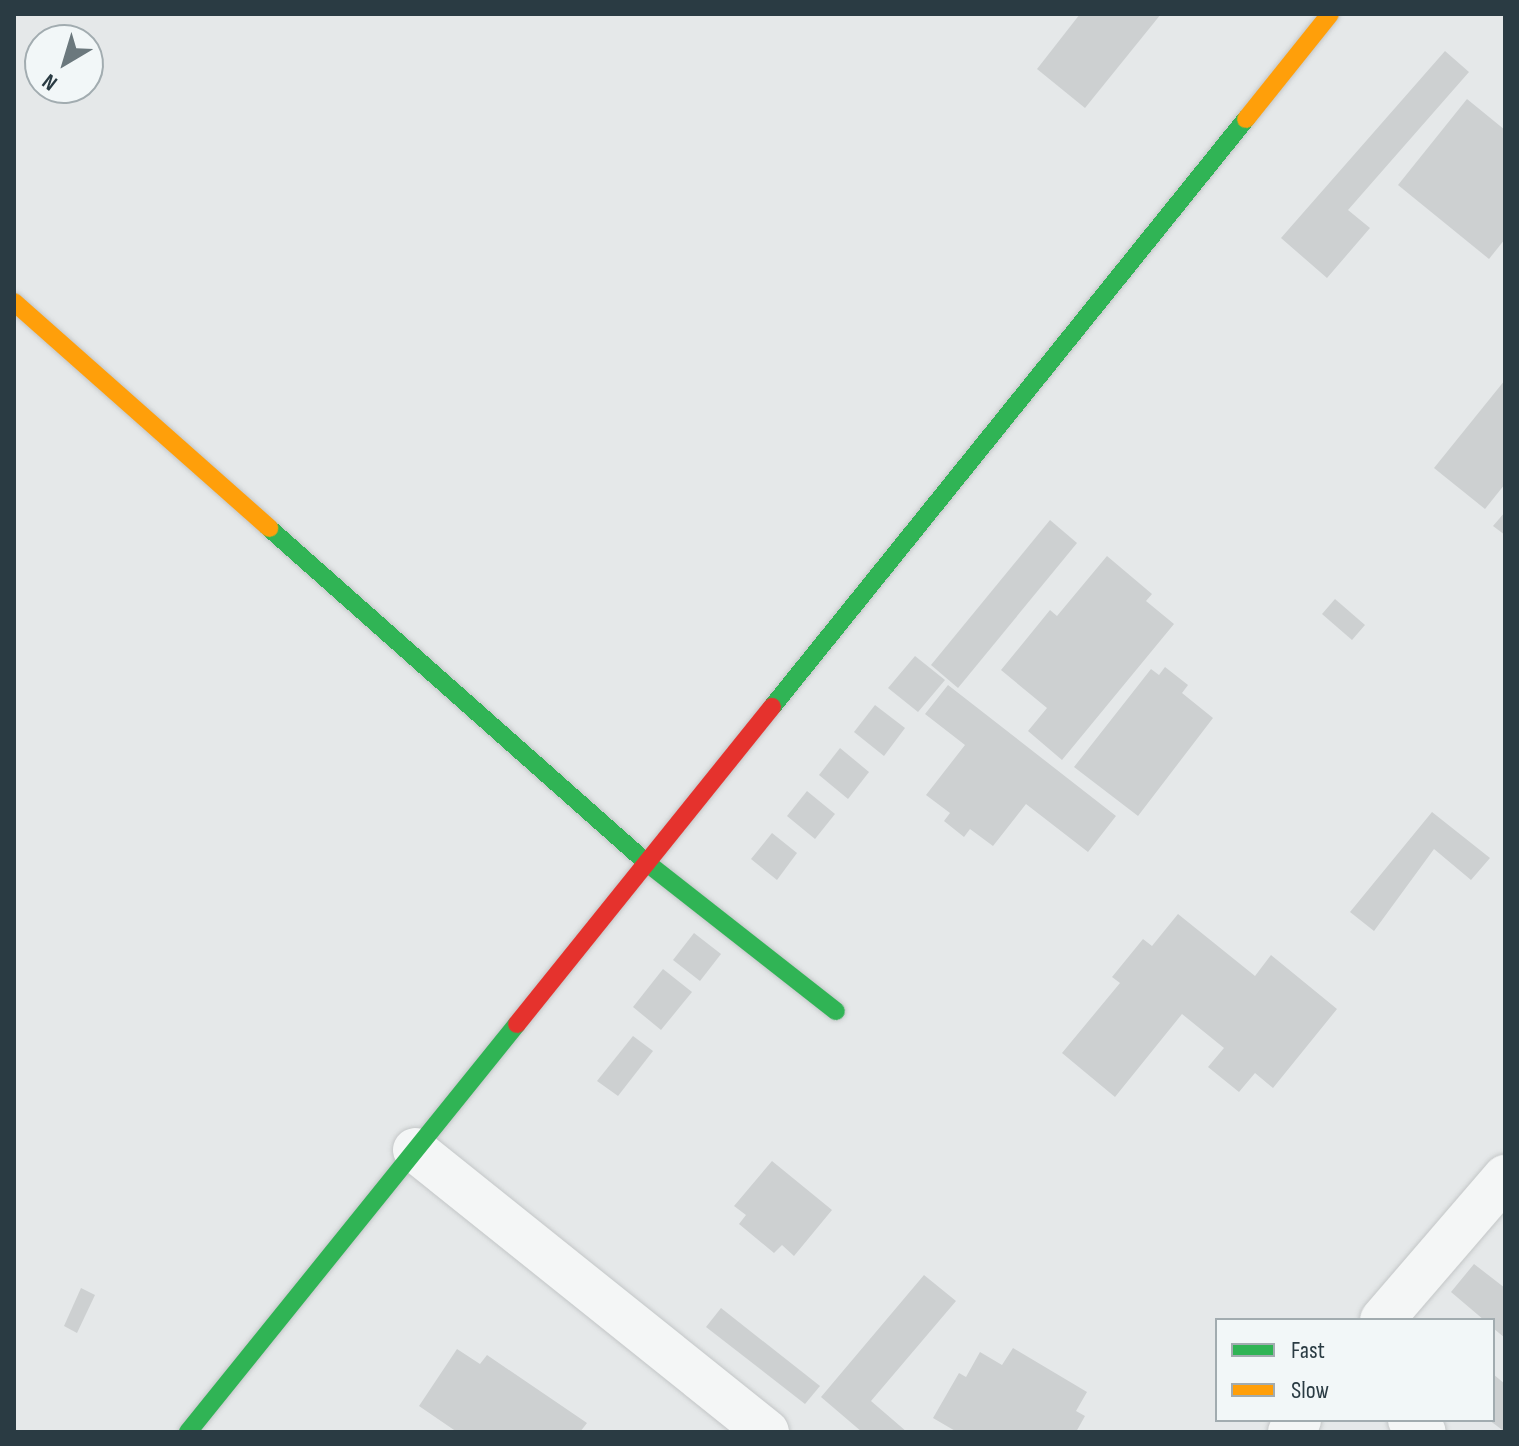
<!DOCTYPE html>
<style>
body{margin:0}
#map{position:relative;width:1519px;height:1446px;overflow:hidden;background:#e5e8e9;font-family:"Sofia Sans Condensed",sans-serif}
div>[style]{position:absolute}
.building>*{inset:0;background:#cdd0d1}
.roads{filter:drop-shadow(0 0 2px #c3c6c7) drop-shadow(0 0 2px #c3c6c7)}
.street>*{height:44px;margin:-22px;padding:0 22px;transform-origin:22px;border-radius:22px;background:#f4f6f6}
.fast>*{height:18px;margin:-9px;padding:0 9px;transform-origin:9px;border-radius:9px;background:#30b455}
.slow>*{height:18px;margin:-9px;padding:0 9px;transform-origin:9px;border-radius:9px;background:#ff9f0a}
.jam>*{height:18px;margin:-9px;padding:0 9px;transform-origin:9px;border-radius:9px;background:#e5322d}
span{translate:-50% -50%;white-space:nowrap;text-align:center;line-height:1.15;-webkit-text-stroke:8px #f2f7f8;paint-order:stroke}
.frame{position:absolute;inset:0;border:16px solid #2a3b43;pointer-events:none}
.legend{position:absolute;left:1215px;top:1318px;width:280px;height:104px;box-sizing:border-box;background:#f2f7f8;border:2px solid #a2acb0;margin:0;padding:10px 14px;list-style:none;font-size:24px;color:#2a3b43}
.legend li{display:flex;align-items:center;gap:16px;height:40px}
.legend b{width:40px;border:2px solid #a2acb0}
.north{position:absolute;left:24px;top:24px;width:80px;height:80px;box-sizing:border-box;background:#f2f7f8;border:2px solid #a2acb0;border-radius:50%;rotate:218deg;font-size:22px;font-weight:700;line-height:32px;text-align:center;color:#2a3b43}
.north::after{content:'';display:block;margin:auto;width:28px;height:36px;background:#6b787d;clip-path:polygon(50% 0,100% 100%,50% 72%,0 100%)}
</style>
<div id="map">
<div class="building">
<i style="clip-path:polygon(1080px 14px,1161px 14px,1085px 108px,1037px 69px)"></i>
<i style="clip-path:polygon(1445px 51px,1469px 72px,1348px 210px,1370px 228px,1327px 278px,1281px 238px)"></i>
<i style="clip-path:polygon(1467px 99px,1505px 130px,1505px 239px,1489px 259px,1398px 185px)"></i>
<i style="clip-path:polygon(1505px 380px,1505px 484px,1485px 509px,1434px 468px)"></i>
<i style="clip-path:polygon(1505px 512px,1505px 535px,1493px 526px)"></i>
<i style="clip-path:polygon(1050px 520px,1077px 543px,958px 688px,931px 665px)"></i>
<i style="clip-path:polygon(1107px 556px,1152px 594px,1146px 601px,1174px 624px,1062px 760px,1028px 731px,1047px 708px,1001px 670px,1050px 610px,1057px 616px)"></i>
<i style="clip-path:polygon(1335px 599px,1365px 625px,1352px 640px,1322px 614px)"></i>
<i style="clip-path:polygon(915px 656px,945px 680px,918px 712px,888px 688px)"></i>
<i style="clip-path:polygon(1165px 667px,1188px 685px,1182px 693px,1213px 718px,1138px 816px,1074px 767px,1151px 669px,1159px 675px)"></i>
<i style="clip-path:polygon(948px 685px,1116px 816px,1088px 852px,1026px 804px,993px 846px,970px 829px,964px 837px,944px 821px,950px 813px,926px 795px,965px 745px,925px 714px)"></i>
<i style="clip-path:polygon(875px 705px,905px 728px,884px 756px,854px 732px)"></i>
<i style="clip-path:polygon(840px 748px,869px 772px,848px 799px,819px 775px)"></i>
<i style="clip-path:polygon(807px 791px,835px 814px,815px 839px,787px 816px)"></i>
<i style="clip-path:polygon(1432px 812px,1490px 858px,1471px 880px,1434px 849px,1374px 931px,1350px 912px)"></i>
<i style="clip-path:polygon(772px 833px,797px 853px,777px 880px,751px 859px)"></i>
<i style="clip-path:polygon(1178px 914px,1255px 976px,1271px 955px,1337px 1009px,1273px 1088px,1255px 1073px,1239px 1092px,1208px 1067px,1224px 1048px,1182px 1014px,1115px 1097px,1062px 1053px,1120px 983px,1112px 977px,1143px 939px,1152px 946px)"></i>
<i style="clip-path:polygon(694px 933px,721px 954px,700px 981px,673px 960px)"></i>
<i style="clip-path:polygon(663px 969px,692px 992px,661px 1030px,633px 1007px)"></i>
<i style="clip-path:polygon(633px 1036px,653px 1051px,618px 1096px,597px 1081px)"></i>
<i style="clip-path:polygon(772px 1161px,832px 1210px,794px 1256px,782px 1245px,774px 1253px,739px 1224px,746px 1215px,734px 1206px)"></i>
<i style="clip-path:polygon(1474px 1264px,1505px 1288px,1505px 1338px,1493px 1328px,1493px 1320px,1484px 1320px,1451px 1292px)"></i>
<i style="clip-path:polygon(924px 1275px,956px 1301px,871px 1401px,907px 1432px,862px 1432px,821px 1397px)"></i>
<i style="clip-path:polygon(81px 1288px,95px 1295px,77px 1333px,64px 1326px)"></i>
<i style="clip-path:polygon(721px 1308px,820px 1386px,805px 1404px,706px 1327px)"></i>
<i style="clip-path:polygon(1013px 1348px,1087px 1392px,1076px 1411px,1085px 1416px,1076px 1432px,957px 1432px,933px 1418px,959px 1373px,966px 1377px,980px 1352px,1002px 1365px)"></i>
<i style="clip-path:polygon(457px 1349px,480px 1364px,487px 1355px,587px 1423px,580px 1432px,457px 1432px,419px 1406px)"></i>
<i style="clip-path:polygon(1493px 1374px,1505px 1384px,1505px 1432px,1489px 1420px)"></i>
</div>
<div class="roads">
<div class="street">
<i style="left:415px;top:1150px;width:451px;rotate:38.7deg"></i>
<i style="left:1382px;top:1320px;width:189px;rotate:-49.3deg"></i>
<i style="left:1410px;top:1420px;width:18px;rotate:41deg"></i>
<i style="left:1290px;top:1432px;width:15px;rotate:-53deg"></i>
</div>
<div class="fast">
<i style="left:269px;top:528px;width:505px;rotate:41.55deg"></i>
<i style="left:647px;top:863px;width:240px;rotate:38.1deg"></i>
<i style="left:772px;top:707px;width:755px;rotate:-51.13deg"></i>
<i style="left:188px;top:1432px;width:524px;rotate:-51.12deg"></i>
</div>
<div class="slow">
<i style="left:1246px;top:119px;width:134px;rotate:-51.3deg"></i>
<i style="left:14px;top:302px;width:341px;rotate:41.5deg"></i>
</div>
<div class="jam">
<i style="left:517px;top:1024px;width:407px;rotate:-51.2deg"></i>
</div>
</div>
<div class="frame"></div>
<ul class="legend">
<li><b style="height:10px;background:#30b455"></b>Fast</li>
<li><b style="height:10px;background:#ff9f0a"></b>Slow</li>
</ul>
<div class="north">N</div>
</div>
